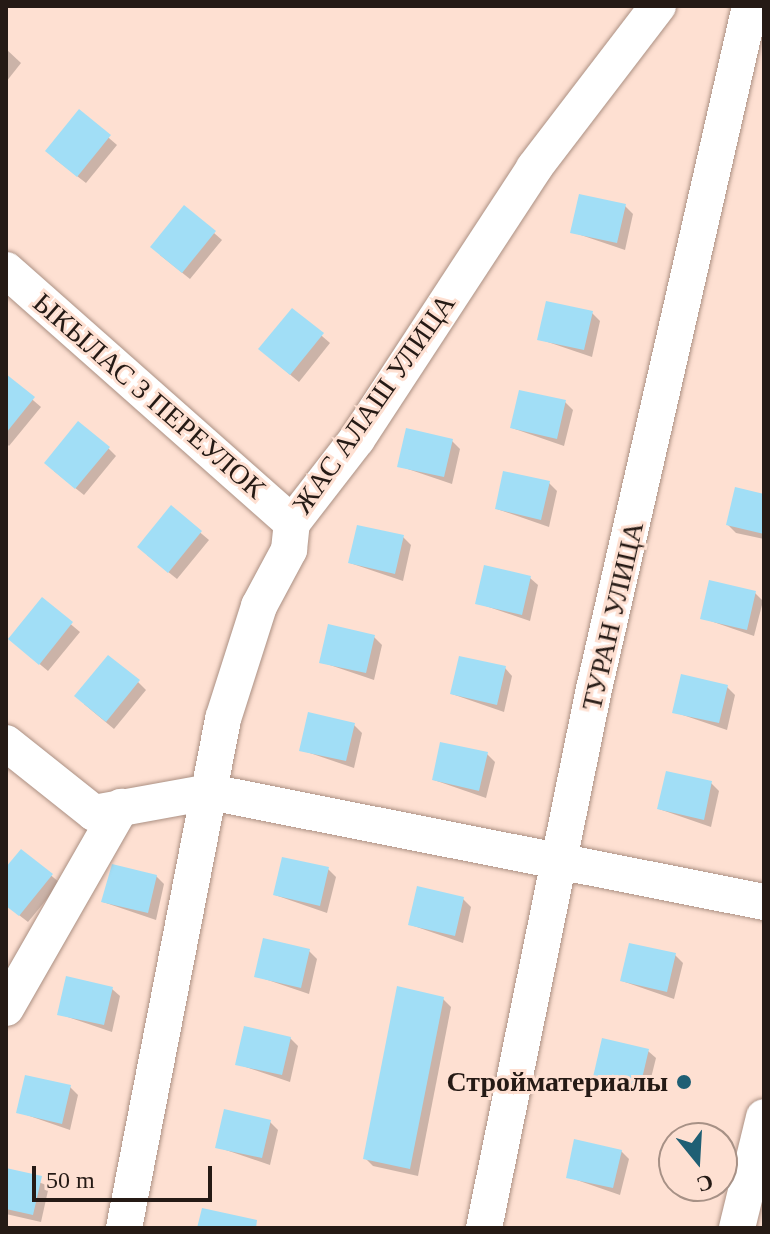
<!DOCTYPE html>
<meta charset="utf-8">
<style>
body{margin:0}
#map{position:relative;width:770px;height:1234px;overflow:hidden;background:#fee0d2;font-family:"Times New Roman",serif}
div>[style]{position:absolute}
.shadow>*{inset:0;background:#0003}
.building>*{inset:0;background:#a1def6}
.roads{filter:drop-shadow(0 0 2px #ab9083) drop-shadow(0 0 2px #ab9083)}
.minor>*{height:36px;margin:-18px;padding:0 18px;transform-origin:18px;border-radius:18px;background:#fff}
.dots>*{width:22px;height:22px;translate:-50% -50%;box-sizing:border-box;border:4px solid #fee0d2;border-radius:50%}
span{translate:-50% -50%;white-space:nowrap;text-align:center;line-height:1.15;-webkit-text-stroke:6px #fee0d2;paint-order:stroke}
.street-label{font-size:28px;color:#251a15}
.poi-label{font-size:28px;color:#251a15;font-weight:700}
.right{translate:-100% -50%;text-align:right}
.frame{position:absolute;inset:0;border:8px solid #251a15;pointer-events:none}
.north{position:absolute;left:658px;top:1122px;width:80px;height:80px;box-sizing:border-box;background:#fee0d2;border:2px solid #a79186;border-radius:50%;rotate:162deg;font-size:22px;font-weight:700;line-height:32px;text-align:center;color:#251a15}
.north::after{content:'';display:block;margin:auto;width:28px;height:36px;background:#1f5f74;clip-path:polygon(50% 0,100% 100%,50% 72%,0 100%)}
.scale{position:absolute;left:32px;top:1166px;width:180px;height:36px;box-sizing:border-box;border:4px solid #251a15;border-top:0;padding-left:10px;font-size:24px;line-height:28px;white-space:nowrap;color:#251a15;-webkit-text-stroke:6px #fee0d2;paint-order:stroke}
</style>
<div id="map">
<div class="shadow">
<i style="clip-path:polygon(6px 49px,21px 63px,6px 82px)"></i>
<i style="clip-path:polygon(79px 112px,117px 145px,86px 183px,55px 159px)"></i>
<i style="clip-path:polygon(625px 206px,633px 214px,625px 250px,572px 232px)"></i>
<i style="clip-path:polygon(214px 233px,222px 240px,190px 279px,160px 255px)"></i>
<i style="clip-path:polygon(293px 311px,330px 343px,299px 382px,269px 357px)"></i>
<i style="clip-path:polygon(592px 313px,600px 321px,592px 357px,539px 339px)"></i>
<i style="clip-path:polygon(6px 377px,41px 407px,9px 446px,6px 443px)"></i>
<i style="clip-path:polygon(565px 402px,573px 410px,564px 446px,512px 428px)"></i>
<i style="clip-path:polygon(452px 441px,460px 449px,452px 484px,399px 466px)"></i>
<i style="clip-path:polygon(108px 448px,116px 456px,84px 495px,54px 471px)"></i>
<i style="clip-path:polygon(549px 483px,557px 491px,549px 527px,497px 509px)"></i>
<i style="clip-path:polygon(764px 496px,764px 539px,736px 533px,728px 525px)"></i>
<i style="clip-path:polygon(171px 508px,209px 540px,177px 579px,147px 555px)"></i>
<i style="clip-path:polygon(403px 537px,411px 545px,403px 581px,350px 563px)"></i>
<i style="clip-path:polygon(530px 578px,538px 585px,530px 621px,477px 603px)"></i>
<i style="clip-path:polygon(755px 593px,763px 601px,754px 636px,702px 618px)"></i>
<i style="clip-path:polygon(42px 600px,80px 632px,48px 671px,18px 646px)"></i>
<i style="clip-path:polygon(374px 637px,382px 645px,374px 680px,321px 662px)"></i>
<i style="clip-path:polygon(505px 668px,512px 676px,504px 712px,452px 694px)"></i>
<i style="clip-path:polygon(138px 682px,146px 690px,114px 729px,84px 704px)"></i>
<i style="clip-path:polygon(727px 687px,735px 695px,727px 730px,674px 712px)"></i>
<i style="clip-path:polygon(354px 725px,362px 733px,354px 768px,301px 750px)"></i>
<i style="clip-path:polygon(487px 754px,495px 762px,486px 798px,434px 780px)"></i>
<i style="clip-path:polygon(711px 783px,719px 791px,711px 827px,659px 809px)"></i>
<i style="clip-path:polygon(22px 851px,60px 883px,28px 922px,6px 905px,6px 871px)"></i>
<i style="clip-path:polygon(328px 869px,336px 877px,327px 913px,275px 895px)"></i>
<i style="clip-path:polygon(156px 876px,164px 884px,156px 920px,103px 902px)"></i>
<i style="clip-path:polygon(463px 899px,471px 907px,463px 943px,411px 925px)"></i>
<i style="clip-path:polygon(309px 951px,317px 959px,309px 994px,256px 976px)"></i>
<i style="clip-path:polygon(675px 955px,683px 963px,674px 999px,622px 981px)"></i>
<i style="clip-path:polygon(112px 989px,120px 996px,112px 1032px,59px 1014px)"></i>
<i style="clip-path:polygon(443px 999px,451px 1007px,418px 1176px,373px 1166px,365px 1158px)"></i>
<i style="clip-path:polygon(290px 1038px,298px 1046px,290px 1082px,237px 1064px)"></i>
<i style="clip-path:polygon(648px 1051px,656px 1058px,647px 1094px,595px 1076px)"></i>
<i style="clip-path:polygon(70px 1087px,78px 1095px,70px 1130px,18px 1112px)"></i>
<i style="clip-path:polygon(270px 1122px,278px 1130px,270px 1165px,217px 1147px)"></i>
<i style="clip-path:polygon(621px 1151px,629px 1159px,620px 1195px,568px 1177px)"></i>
<i style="clip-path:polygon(6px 1170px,49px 1186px,41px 1222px,6px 1214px)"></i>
</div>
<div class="building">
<i style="clip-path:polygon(79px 109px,111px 135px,77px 177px,45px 151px)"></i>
<i style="clip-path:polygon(579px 194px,626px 204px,617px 243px,570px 233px)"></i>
<i style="clip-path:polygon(184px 205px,216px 231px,182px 273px,150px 247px)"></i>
<i style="clip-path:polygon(546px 301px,593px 311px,584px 350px,537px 340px)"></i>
<i style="clip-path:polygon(292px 308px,324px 333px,290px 375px,258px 349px)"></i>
<i style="clip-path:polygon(6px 374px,35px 397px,6px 433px)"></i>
<i style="clip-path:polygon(519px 390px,566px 400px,557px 439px,510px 428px)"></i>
<i style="clip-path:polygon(78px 421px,110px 447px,75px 489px,44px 463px)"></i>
<i style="clip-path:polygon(406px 428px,453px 439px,444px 477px,397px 467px)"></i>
<i style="clip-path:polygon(503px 471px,550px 481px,541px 520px,495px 509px)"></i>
<i style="clip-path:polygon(735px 487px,764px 494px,764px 534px,726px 525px)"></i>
<i style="clip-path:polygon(171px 505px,202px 531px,168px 573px,137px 547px)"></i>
<i style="clip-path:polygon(357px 525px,404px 535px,395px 574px,348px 563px)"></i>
<i style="clip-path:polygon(484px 565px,531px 576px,522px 615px,475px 604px)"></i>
<i style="clip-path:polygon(709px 580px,756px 591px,747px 630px,700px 619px)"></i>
<i style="clip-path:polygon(42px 597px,73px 622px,39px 665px,8px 639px)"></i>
<i style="clip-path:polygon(328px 624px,375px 635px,366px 673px,319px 663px)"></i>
<i style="clip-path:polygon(108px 655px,140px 680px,106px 722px,74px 696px)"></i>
<i style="clip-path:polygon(459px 656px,506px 666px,497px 705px,450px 694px)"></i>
<i style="clip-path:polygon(681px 674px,728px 685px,719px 723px,672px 713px)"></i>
<i style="clip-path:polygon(308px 712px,355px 723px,346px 761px,299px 751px)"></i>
<i style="clip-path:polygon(440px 742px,488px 752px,479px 791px,432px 780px)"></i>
<i style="clip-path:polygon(666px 771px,712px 781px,704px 820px,657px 809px)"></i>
<i style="clip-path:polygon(21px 849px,53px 874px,19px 916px,6px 906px,6px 867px)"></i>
<i style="clip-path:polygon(282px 857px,329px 867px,320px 906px,273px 895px)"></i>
<i style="clip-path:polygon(112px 864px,157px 875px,148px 913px,101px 902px)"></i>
<i style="clip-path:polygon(417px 886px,464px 897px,455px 936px,408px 925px)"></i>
<i style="clip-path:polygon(263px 938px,310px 949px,301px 988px,254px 977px)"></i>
<i style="clip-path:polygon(629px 943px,676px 953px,667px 992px,620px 981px)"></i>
<i style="clip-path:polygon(66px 976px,113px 987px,104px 1025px,57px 1015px)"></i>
<i style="clip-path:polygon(397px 986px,444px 997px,410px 1169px,363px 1159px)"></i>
<i style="clip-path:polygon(244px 1026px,291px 1037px,282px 1075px,235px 1065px)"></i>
<i style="clip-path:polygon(602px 1038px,649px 1049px,640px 1087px,593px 1077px)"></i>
<i style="clip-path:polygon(25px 1075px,71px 1085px,62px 1124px,16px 1113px)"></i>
<i style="clip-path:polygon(224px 1109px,271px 1120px,262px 1158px,215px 1148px)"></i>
<i style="clip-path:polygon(574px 1139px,622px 1150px,613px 1188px,566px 1178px)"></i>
<i style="clip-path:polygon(6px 1168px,42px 1176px,33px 1215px,6px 1209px)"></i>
<i style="clip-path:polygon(202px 1208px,257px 1220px,256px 1228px,197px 1228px)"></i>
</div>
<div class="roads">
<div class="minor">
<i style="left:6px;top:270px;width:382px;rotate:41.5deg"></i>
<i style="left:6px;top:743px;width:112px;rotate:38.5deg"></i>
<i style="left:94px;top:813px;width:118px;rotate:-10.3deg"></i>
<i style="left:210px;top:792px;width:565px;rotate:11.23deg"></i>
<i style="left:6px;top:1008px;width:232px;rotate:-60.2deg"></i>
<i style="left:124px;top:1228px;width:519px;rotate:-78.99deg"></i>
<i style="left:223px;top:719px;width:119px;rotate:-72.3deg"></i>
<i style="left:259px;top:606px;width:64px;rotate:-61.8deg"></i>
<i style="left:289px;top:550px;width:27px;rotate:-84deg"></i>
<i style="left:292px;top:523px;width:106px;rotate:-52.3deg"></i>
<i style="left:357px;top:439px;width:324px;rotate:-56.8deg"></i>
<i style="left:534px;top:168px;width:204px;rotate:-52.6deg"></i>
<i style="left:484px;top:1228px;width:550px;rotate:-78.47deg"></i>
<i style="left:594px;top:689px;width:701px;rotate:-77.13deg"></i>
<i style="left:737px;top:1228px;width:114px;rotate:-76.3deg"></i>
</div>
</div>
<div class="dots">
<i style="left:684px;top:1082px;background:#1f5f74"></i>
</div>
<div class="street-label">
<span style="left:149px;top:396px;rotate:41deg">ЫКЫЛАС 3 ПЕРЕУЛОК</span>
<span style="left:374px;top:404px;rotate:-55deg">ЖАС АЛАШ УЛИЦА</span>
<span style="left:613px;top:616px;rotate:-77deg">ТУРАН УЛИЦА</span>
</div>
<div class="poi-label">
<span class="right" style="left:668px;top:1082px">Стройматериалы</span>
</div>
<div class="frame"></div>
<div class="north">С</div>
<div class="scale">50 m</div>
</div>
